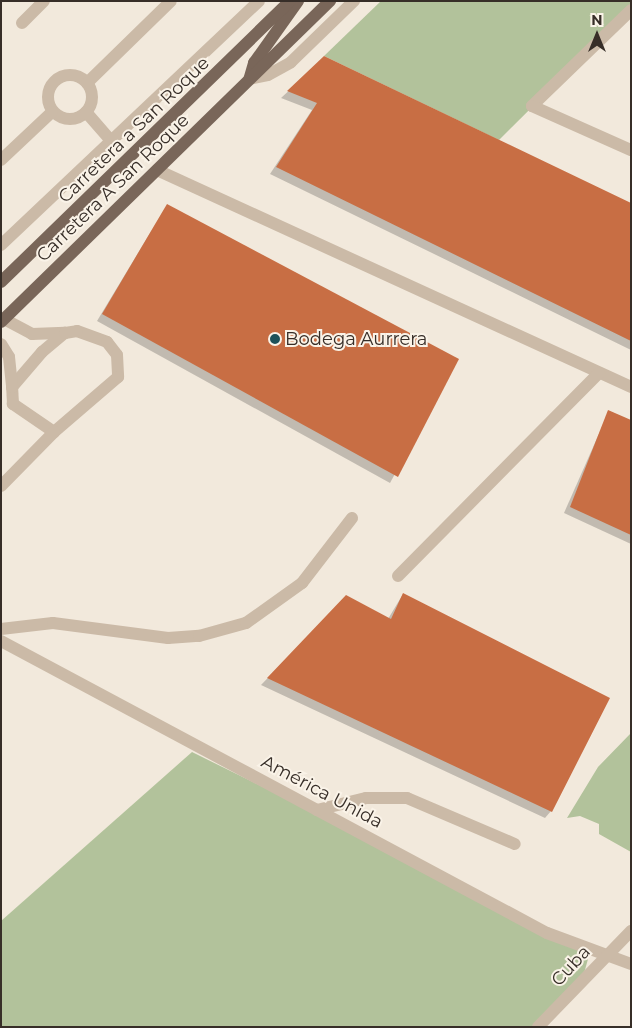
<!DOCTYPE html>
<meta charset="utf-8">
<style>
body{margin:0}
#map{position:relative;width:632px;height:1028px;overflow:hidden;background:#f2e9dc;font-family:Montserrat,sans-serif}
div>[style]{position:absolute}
.green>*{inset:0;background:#b2c29b}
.shadow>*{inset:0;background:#0003}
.building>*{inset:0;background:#c86e44}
.minor>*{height:12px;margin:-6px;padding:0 6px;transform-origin:6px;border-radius:6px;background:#cbbaa7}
.minor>.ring{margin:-6px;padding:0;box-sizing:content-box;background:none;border:12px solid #cbbaa7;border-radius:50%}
.major>*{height:12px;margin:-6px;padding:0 6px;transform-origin:6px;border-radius:6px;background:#796659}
.dots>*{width:14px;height:14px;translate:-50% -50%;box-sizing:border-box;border:2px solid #faf3e8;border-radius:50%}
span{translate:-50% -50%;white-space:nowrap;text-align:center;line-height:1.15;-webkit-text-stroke:4px #faf3e8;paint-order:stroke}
.street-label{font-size:18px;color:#372e28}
.poi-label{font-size:18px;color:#372e28}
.left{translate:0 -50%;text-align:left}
.frame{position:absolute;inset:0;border:2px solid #372e28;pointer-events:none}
.north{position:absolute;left:572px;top:10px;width:50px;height:50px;-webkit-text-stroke:4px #faf3e8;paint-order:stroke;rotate:0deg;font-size:14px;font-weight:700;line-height:20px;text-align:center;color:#372e28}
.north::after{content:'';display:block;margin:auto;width:18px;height:22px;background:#372e28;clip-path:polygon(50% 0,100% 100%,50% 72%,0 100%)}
</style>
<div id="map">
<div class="green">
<i style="clip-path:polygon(381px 1px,631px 1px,631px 9px,499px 140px,324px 56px)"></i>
<i style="clip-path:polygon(631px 733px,631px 852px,599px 834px,599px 824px,580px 816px,567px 818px,598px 767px)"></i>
<i style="clip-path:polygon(192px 752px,563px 935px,588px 959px,583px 977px,533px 1027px,1px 1027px,1px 921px)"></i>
</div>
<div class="shadow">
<i style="clip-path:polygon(324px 58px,631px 204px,631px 350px,270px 174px,312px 110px,281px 98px)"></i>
<i style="clip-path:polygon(167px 205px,457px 360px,390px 483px,97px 321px)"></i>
<i style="clip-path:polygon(609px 411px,631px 421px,631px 544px,564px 513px)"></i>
<i style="clip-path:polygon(403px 594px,551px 811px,545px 818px,261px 685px,346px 597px,388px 619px)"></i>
</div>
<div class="building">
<i style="clip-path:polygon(324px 56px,631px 203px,631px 341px,276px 167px,317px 103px,287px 91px)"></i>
<i style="clip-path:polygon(167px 204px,459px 359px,398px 477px,102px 314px)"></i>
<i style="clip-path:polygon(608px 410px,631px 420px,631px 535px,570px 507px)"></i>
<i style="clip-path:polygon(403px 593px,610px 698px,552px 812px,267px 678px,346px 595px,391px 619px)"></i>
</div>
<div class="minor">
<i style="left:631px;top:10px;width:138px;rotate:135.9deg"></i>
<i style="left:532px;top:106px;width:108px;rotate:24deg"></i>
<i style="left:22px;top:23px;width:31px;rotate:-45deg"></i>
<i class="ring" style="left:48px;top:75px;width:32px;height:32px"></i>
<i style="left:249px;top:79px;width:19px;rotate:-12deg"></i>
<i style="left:268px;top:75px;width:26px;rotate:-29deg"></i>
<i style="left:291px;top:62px;width:88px;rotate:-44.1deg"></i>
<i style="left:87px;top:83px;width:117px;rotate:-44.3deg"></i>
<i style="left:86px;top:112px;width:37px;rotate:49deg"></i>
<i style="left:1px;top:160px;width:70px;rotate:-43.3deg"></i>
<i style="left:157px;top:170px;width:521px;rotate:24.6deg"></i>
<i style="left:1px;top:245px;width:355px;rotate:-43.4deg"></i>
<i style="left:4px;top:319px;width:32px;rotate:28deg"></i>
<i style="left:32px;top:334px;width:33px;rotate:-2deg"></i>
<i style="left:77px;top:331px;width:32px;rotate:20deg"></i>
<i style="left:107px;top:342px;width:16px;rotate:52deg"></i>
<i style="left:117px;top:355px;width:22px;rotate:87deg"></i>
<i style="left:118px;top:377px;width:84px;rotate:139.3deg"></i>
<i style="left:54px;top:432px;width:50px;rotate:-145.7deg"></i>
<i style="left:13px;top:404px;width:17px;rotate:-93deg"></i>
<i style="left:12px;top:387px;width:46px;rotate:-49.4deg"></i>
<i style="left:42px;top:352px;width:30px;rotate:-40deg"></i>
<i style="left:65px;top:333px;width:12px;rotate:-9deg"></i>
<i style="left:1px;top:344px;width:15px;rotate:58deg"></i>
<i style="left:9px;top:357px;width:30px;rotate:84deg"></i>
<i style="left:1px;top:486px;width:76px;rotate:-45.5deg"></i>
<i style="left:398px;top:576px;width:286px;rotate:-45.3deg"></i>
<i style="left:1px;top:629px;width:52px;rotate:-6.6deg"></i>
<i style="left:53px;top:623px;width:116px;rotate:7.4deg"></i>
<i style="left:168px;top:638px;width:31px;rotate:-4deg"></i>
<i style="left:199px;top:636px;width:49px;rotate:-15.5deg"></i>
<i style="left:246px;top:623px;width:69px;rotate:-35.5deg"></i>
<i style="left:302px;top:583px;width:82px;rotate:-52.4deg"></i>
<i style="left:1px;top:641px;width:619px;rotate:28.14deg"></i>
<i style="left:547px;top:933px;width:90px;rotate:20.3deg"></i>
<i style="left:317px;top:810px;width:50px;rotate:-13.8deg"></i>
<i style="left:366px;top:798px;width:41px"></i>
<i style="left:407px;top:798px;width:117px;rotate:23.1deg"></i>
<i style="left:538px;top:1027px;width:134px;rotate:-45.9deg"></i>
</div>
<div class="major">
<i style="left:250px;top:77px;width:15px;rotate:-74deg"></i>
<i style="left:254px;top:63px;width:76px;rotate:-54.6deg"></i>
<i style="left:1px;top:282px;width:403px;rotate:-44.2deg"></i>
<i style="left:1px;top:322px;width:460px;rotate:-44.3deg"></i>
</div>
<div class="dots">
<i style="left:275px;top:339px;background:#1d5159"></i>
</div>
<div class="street-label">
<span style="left:134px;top:130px;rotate:-44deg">Carretera a San Roque</span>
<span style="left:113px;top:188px;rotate:-44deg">Carretera A San Roque</span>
<span style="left:322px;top:792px;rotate:28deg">América Unida</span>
<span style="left:571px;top:966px;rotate:-47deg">Cuba</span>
</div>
<div class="poi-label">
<span class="left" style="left:285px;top:339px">Bodega Aurrera</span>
</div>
<div class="frame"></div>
<div class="north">N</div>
</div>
